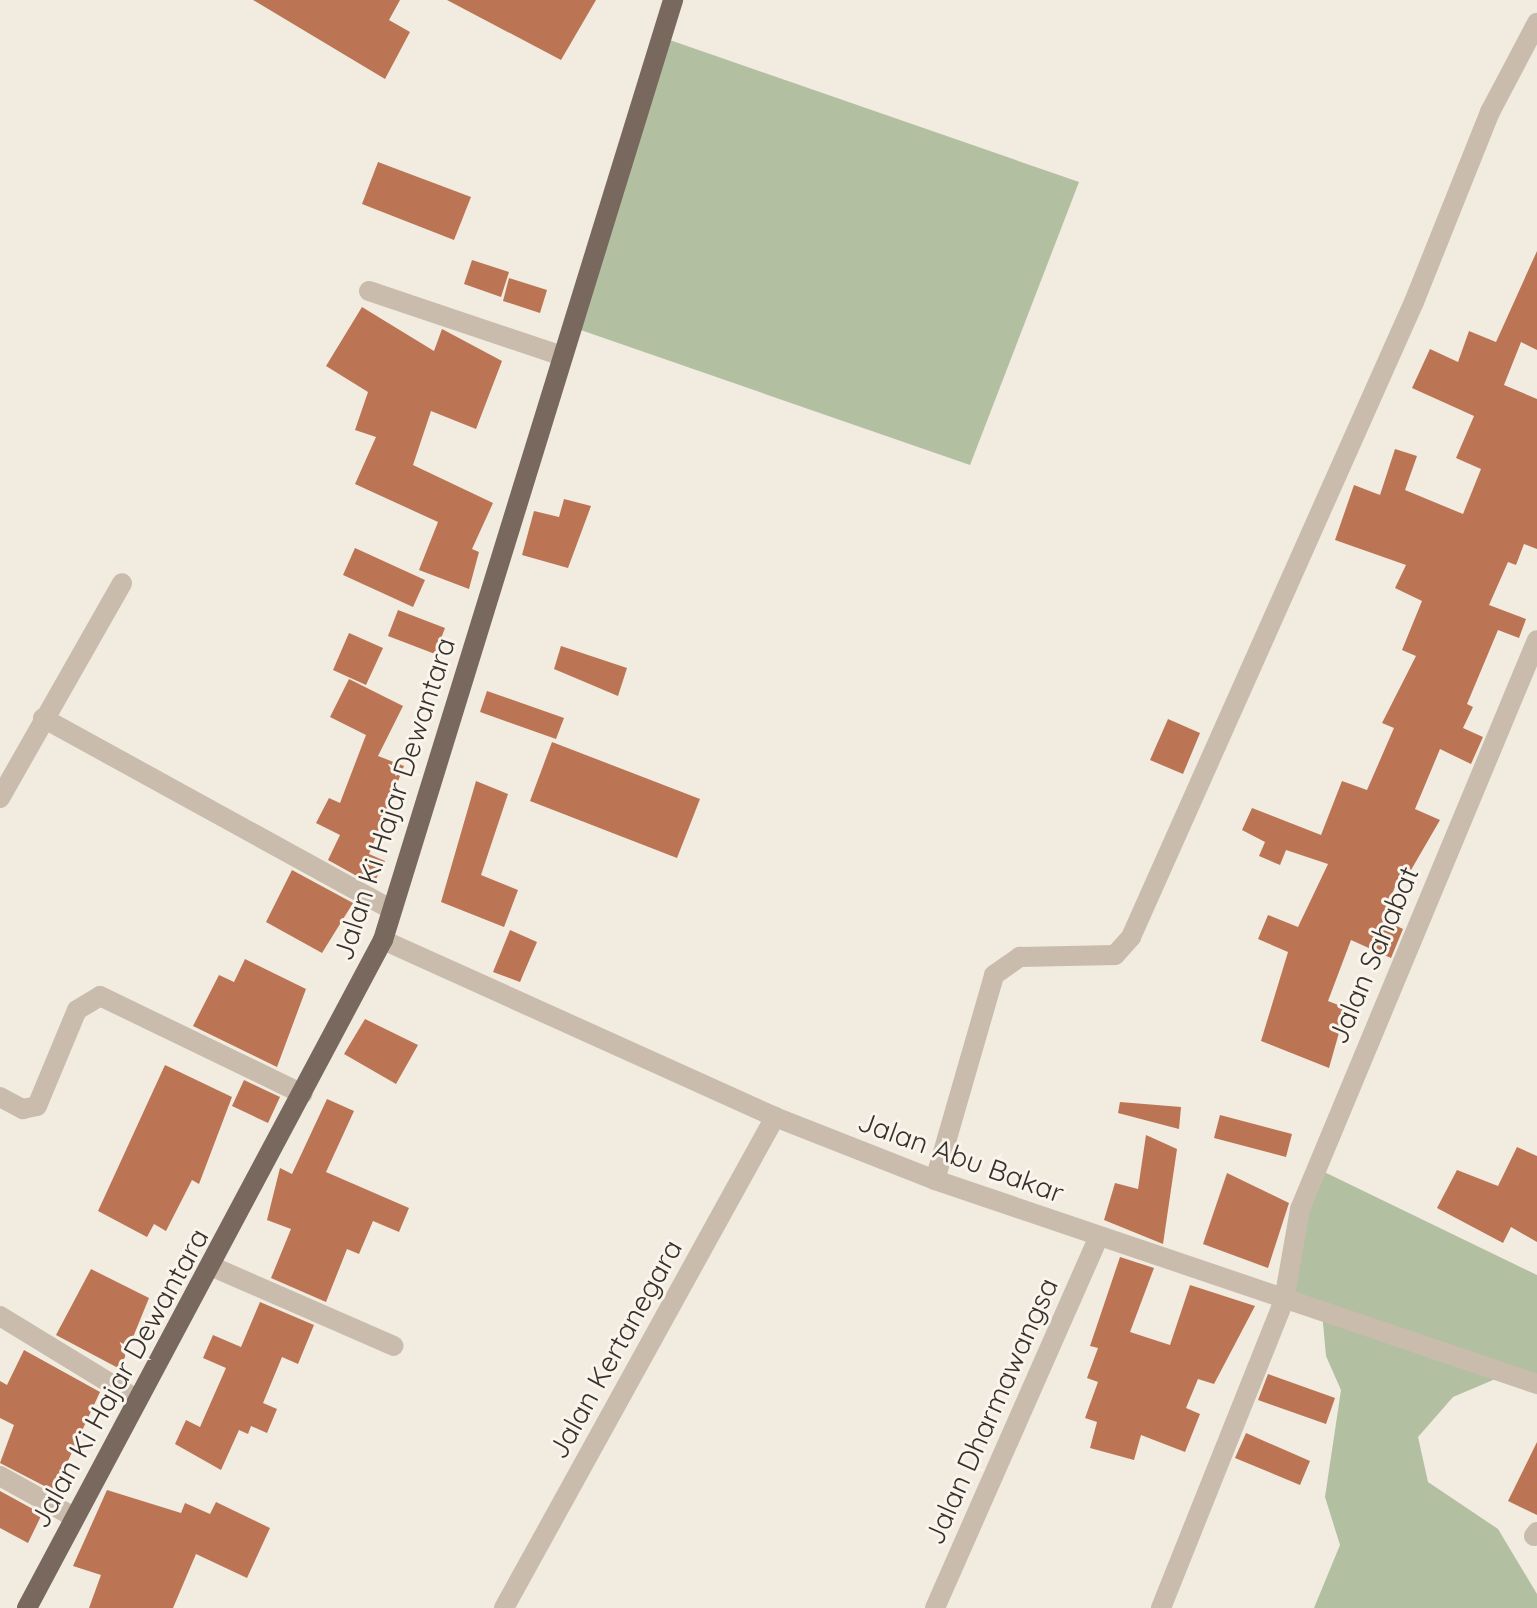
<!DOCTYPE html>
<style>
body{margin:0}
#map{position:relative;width:1537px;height:1608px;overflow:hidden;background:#f1ebe0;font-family:Quicksand,sans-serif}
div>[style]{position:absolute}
.green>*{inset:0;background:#b3bfa1}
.building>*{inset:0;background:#bc7554}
.street>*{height:20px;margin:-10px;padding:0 10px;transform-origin:10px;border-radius:10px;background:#c9bcad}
.primary>*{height:20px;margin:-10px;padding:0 10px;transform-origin:10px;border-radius:10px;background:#78685d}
span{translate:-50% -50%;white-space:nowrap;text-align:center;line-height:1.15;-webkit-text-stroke:6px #f9f4ec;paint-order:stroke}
.street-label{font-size:28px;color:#38302b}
</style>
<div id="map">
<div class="green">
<i style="clip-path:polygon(664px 38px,1079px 182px,970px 465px,572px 327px)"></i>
<i style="clip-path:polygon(1316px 1168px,1537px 1275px,1537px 1384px,1507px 1374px,1453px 1397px,1418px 1437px,1428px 1482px,1498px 1529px,1537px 1594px,1537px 1608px,1314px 1608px,1340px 1545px,1325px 1497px,1341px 1390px,1326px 1356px,1322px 1312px,1284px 1300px)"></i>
</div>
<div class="building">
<i style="clip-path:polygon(253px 0,400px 0,389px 20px,410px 32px,385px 79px)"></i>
<i style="clip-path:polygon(447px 0,596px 0,561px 60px)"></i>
<i style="clip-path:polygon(378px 162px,471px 197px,454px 240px,362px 204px)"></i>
<i style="clip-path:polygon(1537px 251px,1537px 350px,1521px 342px,1504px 385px,1537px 399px,1537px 549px,1524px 544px,1516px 565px,1508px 562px,1489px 605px,1526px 619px,1519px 638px,1498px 630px,1467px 704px,1473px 707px,1463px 728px,1483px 737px,1471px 764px,1440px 749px,1415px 809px,1440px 820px,1411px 870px,1403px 867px,1382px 919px,1403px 929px,1391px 958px,1351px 940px,1328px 1001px,1346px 1008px,1329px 1068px,1261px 1041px,1288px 952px,1258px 939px,1268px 915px,1298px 927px,1328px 864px,1286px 850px,1280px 865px,1259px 856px,1265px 842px,1242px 830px,1252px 808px,1321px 835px,1342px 781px,1367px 790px,1394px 728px,1382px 723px,1416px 656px,1402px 650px,1422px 601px,1395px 588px,1406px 565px,1335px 540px,1354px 485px,1380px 495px,1395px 449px,1417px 456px,1405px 490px,1463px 514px,1481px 469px,1456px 458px,1474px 416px,1412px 388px,1430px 349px,1458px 362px,1469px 331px,1496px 342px)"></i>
<i style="clip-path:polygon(472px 260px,509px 272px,501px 297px,464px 284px)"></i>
<i style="clip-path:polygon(509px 278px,547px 290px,540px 313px,503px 301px)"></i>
<i style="clip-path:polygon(362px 307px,434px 351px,442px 329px,502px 361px,476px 429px,431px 411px,413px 465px,493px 503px,472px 549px,479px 552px,469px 589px,419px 570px,438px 522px,355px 484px,376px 437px,355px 430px,368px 392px,326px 366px)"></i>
<i style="clip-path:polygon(564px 499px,591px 506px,568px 568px,522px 555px,534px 511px,559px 517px)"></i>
<i style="clip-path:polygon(355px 548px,425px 580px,413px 607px,343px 575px)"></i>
<i style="clip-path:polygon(398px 610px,445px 628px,435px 654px,388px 636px)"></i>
<i style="clip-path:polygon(349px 633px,383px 648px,366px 685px,333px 670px)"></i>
<i style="clip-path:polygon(561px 646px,627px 668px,618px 696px,554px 669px)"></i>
<i style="clip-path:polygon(349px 679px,403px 706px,378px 756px,404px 766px,369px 854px,385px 861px,373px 885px,328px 860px,340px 835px,316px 823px,329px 798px,340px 803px,366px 735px,330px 717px)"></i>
<i style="clip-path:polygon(487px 691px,564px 718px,556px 739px,480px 712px)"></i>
<i style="clip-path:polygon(1168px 719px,1200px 733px,1183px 774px,1150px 760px)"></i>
<i style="clip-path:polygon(552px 742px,700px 799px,677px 858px,530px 801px)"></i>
<i style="clip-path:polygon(476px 781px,508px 794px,481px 875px,518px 890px,504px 927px,441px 902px)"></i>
<i style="clip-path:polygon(292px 870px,353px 903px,322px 953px,266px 922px)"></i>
<i style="clip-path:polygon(510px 930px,537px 942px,520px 982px,493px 972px)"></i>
<i style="clip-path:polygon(245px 959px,306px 989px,277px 1067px,193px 1026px,219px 975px,234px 982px)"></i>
<i style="clip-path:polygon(365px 1019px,418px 1045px,396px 1084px,344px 1054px)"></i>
<i style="clip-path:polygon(165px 1065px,232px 1097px,199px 1184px,192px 1180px,166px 1231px,154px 1224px,147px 1237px,98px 1211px)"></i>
<i style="clip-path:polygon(244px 1080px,280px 1097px,268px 1123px,232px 1106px)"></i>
<i style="clip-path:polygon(327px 1099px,354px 1111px,326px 1172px,409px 1208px,399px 1232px,373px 1221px,359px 1254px,347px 1249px,326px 1302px,271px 1278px,291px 1229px,267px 1220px,280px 1168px,292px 1174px)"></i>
<i style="clip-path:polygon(1120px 1102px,1181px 1107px,1179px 1129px,1118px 1113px)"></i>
<i style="clip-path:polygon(1220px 1115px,1292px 1134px,1286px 1157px,1214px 1138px)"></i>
<i style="clip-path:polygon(1146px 1135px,1177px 1149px,1163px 1244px,1104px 1220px,1115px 1183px,1138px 1189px)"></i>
<i style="clip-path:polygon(1517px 1147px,1537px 1156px,1537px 1242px,1511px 1227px,1503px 1243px,1437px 1208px,1457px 1170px,1498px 1186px)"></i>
<i style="clip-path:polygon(1227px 1173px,1289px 1203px,1268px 1268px,1203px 1244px)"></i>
<i style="clip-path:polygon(1120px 1257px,1154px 1268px,1130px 1332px,1170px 1345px,1190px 1285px,1255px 1306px,1214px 1384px,1198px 1379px,1186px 1408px,1200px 1414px,1185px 1452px,1141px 1435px,1134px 1460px,1090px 1448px,1097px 1422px,1085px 1418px,1098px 1382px,1087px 1378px,1098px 1348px,1090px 1346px)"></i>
<i style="clip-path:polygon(91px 1269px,149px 1298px,120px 1369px,56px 1335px)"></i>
<i style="clip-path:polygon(260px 1302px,314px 1325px,298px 1364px,282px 1357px,263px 1403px,277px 1409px,267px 1433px,251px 1426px,248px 1434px,239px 1430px,221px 1470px,175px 1444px,186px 1420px,200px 1427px,226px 1368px,203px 1358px,213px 1335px,241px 1347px)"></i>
<i style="clip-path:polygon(24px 1350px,100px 1392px,54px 1491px,0 1463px,14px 1425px,0 1418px,0 1381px,7px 1385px)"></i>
<i style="clip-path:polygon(1268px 1374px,1335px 1398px,1326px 1424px,1258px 1400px)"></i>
<i style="clip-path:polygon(1246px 1433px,1310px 1461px,1300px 1485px,1235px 1458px)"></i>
<i style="clip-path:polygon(1537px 1442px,1537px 1515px,1508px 1501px)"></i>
<i style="clip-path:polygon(107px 1490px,181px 1513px,185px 1503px,210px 1514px,216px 1502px,270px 1528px,247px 1578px,196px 1554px,173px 1608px,89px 1608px,101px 1575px,73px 1566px)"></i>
<i style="clip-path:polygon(0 1491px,42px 1514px,28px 1543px,0 1528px)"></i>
</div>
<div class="street">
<i style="left:369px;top:291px;width:204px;rotate:18.6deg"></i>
<i style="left:43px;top:718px;width:398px;rotate:28.8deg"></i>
<i style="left:0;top:798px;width:247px;rotate:-60.4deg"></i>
<i style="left:383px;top:940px;width:430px;rotate:24.3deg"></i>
<i style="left:775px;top:1117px;width:172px;rotate:21.5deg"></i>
<i style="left:935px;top:1180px;width:636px;rotate:18.72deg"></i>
<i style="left:0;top:1097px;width:26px;rotate:28deg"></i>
<i style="left:23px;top:1109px;width:14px;rotate:-12deg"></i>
<i style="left:37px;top:1106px;width:104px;rotate:-67.4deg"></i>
<i style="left:77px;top:1010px;width:27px;rotate:-31deg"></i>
<i style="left:100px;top:996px;width:225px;rotate:25.8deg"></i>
<i style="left:935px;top:1180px;width:213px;rotate:-73.9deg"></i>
<i style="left:994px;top:975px;width:32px;rotate:-35deg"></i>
<i style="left:1020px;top:957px;width:95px;rotate:-1.2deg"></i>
<i style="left:1115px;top:955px;width:24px;rotate:-48deg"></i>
<i style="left:1131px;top:937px;width:695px;rotate:-65.98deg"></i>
<i style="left:1414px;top:302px;width:205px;rotate:-68.2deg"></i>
<i style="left:1490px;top:112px;width:101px;rotate:-62.2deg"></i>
<i style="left:213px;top:1267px;width:197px;rotate:23.6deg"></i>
<i style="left:0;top:1316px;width:159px;rotate:31.4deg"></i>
<i style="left:0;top:1476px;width:85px;rotate:29deg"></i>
<i style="left:1534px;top:1536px;width:5px;rotate:-53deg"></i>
<i style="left:504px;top:1608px;width:561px;rotate:-61.1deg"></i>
<i style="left:935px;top:1608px;width:406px;rotate:-66.2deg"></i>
<i style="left:1161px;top:1608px;width:332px;rotate:-68.2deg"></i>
<i style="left:1284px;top:1300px;width:92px;rotate:-80deg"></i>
<i style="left:1300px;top:1209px;width:616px;rotate:-67.39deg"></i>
</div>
<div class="primary">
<i style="left:27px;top:1608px;width:757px;rotate:-61.95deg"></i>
<i style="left:383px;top:940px;width:984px;rotate:-72.85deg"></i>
</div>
<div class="street-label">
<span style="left:394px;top:799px;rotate:-72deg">Jalan Ki Hajar Dewantara</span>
<span style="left:1373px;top:955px;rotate:-67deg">Jalan Sahabat</span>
<span style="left:961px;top:1157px;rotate:20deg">Jalan Abu Bakar</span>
<span style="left:615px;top:1349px;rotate:-61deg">Jalan Kertanegara</span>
<span style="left:119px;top:1378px;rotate:-61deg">Jalan Ki Hajar Dewantara</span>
<span style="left:991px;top:1411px;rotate:-66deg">Jalan Dharmawangsa</span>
</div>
</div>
